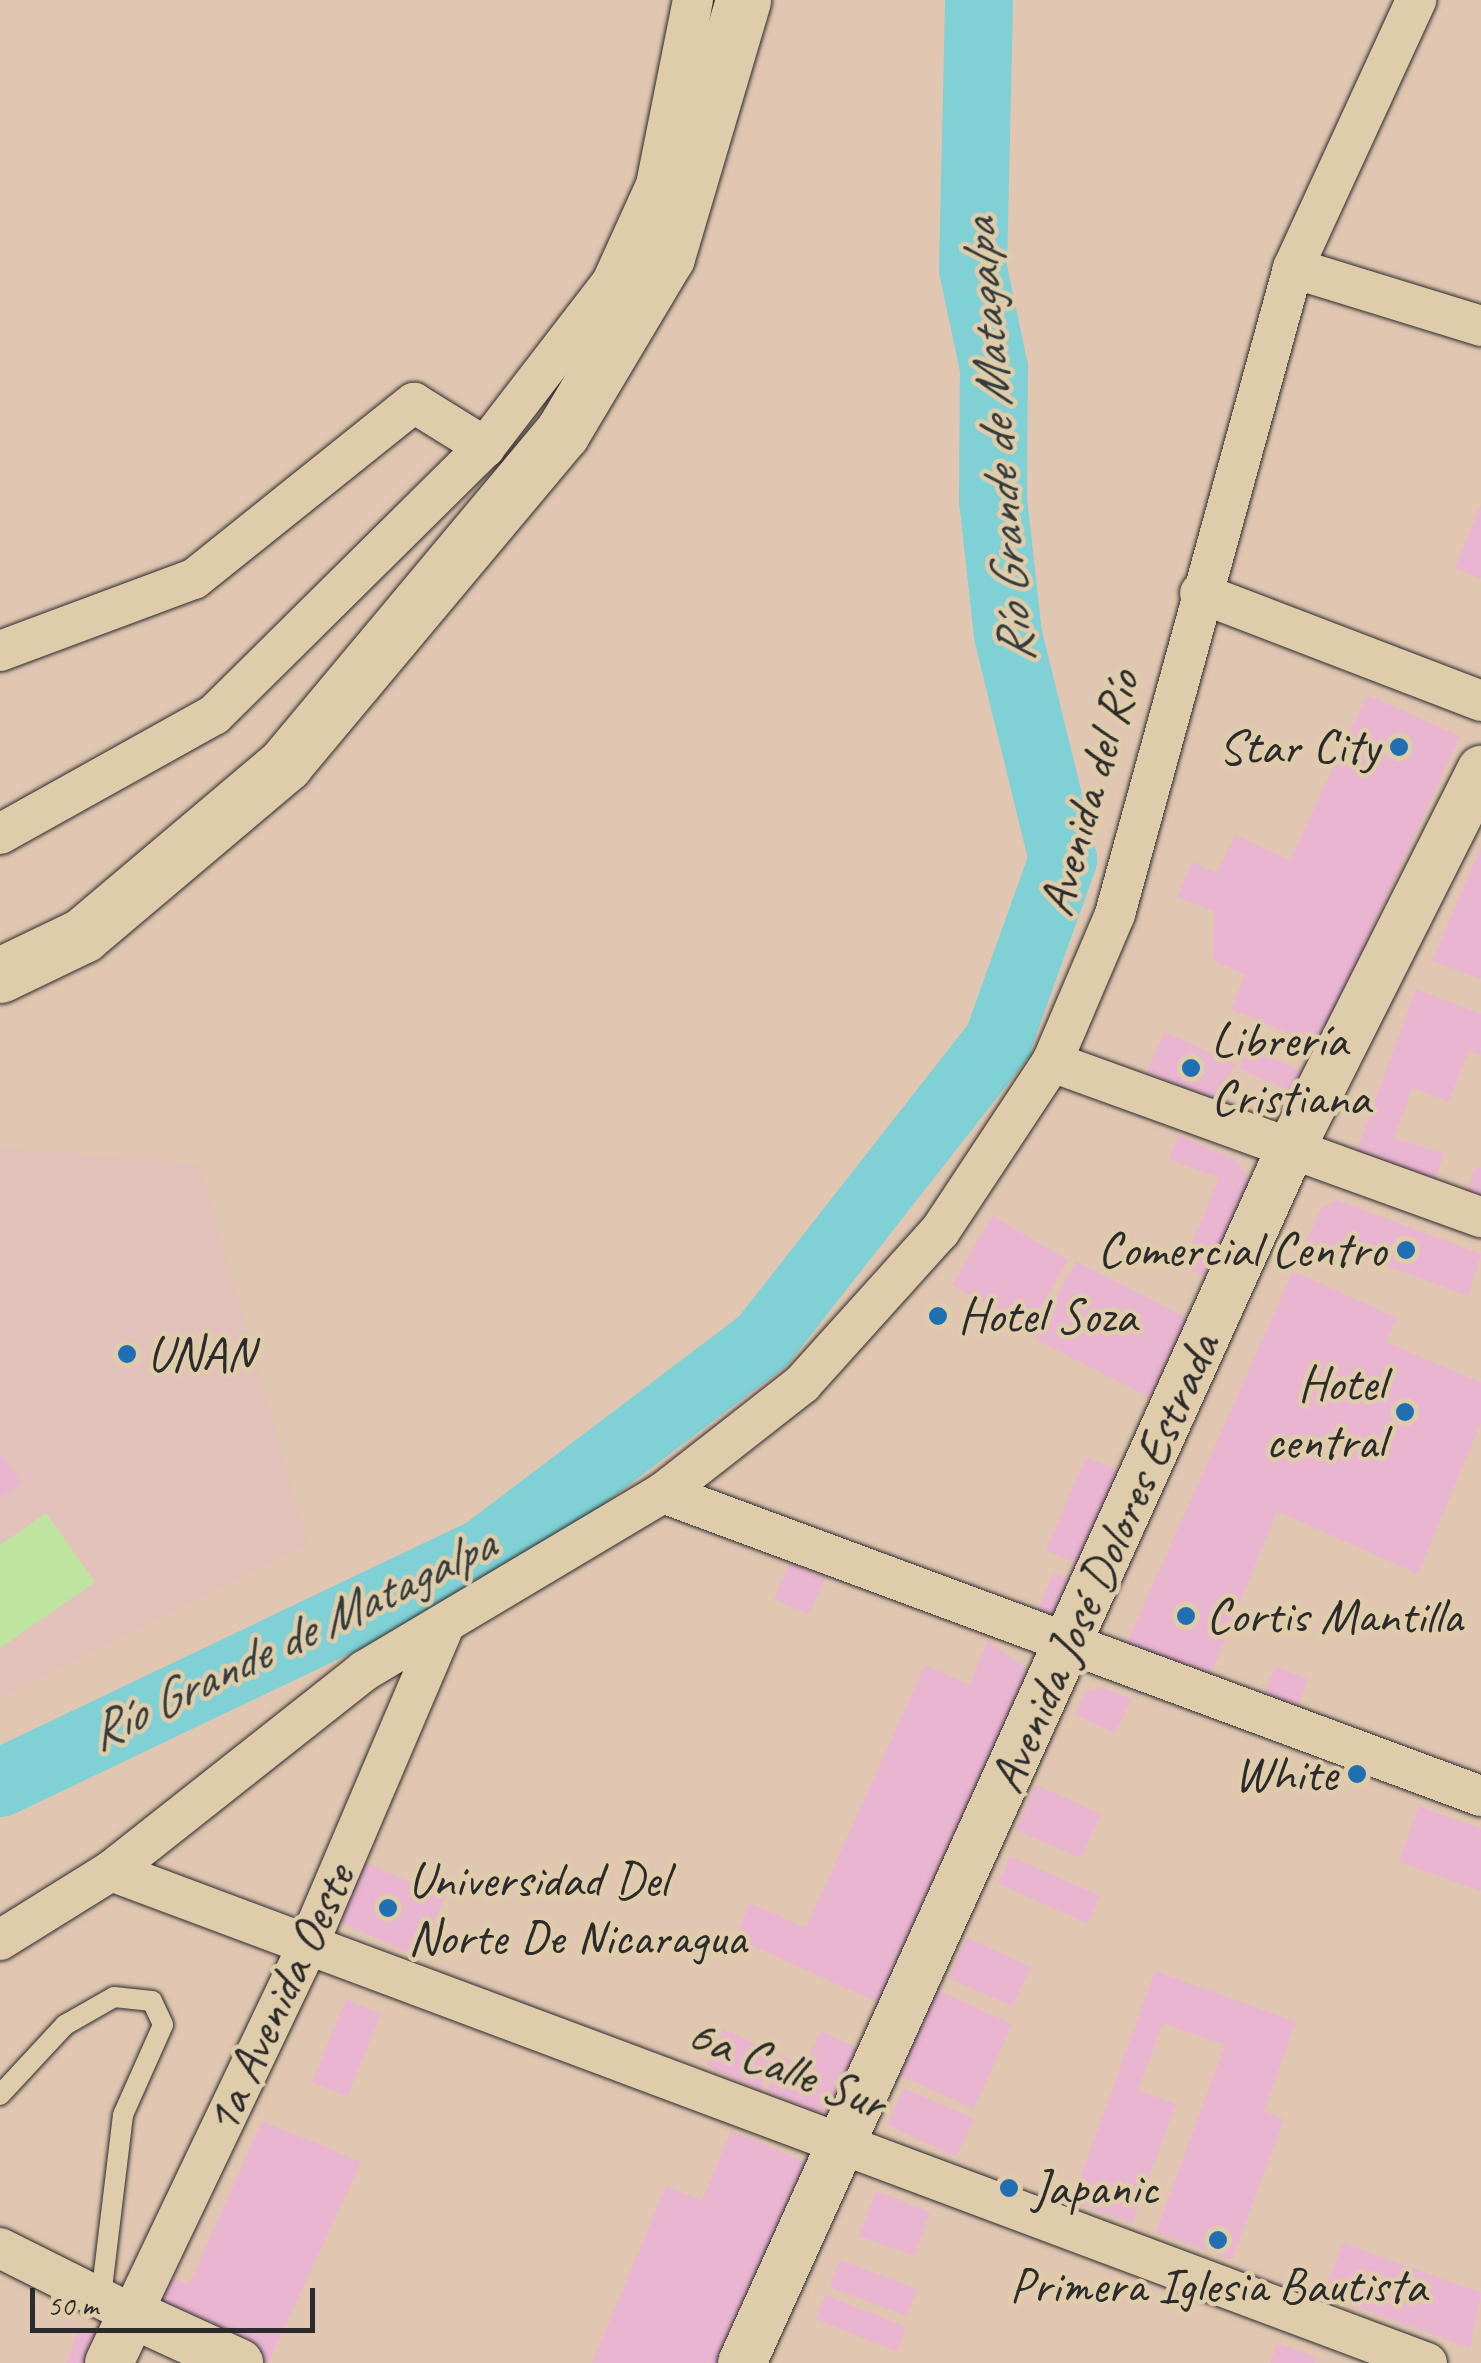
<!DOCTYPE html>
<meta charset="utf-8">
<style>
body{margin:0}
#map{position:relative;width:1481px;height:2363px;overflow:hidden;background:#e1c7b2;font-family:Caveat,sans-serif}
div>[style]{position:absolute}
.built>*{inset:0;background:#e3c2bb}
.green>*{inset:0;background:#bee49f}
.stream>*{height:11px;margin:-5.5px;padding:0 5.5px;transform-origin:5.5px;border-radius:5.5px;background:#7fd1d6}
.river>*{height:68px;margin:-34px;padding:0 34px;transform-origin:34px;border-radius:34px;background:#7fd1d6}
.building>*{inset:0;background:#e9b5d1}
.roads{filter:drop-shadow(0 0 2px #2b2b2b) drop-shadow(0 0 2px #2b2b2b)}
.service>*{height:20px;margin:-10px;padding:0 10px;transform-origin:10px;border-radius:10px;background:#dfccaa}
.minor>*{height:40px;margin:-20px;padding:0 20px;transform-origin:20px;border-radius:20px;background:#dfccaa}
.tertiary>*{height:48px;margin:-24px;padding:0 24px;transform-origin:24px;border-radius:24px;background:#dfccaa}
.primary>*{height:55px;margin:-27.5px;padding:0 27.5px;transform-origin:27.5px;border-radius:27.5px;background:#dfccaa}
.dots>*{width:28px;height:28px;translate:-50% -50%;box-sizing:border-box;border:5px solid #dfccaa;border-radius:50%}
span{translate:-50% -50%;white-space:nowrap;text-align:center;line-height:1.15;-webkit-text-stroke:9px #dfccaa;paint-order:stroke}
.poi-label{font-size:50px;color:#2b2b2b}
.right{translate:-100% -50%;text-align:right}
.left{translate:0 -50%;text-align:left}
.street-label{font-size:50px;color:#2b2b2b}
.water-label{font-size:52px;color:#333c3c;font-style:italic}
.scale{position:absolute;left:30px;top:2288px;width:285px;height:45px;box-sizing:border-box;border:5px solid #2b2b2b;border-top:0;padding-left:12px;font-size:30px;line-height:35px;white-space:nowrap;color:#2b2b2b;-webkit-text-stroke:8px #dfccaa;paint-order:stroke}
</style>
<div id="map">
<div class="built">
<i style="clip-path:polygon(0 1148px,200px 1164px,308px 1544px,0 1699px)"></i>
</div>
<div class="green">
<i style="clip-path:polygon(46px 1513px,95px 1582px,0 1648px,0 1545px)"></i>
</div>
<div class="stream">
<i style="left:998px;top:1041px;width:30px;rotate:23deg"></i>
</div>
<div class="river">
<i style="left:0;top:1783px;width:536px;rotate:-25.51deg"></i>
<i style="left:484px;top:1552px;width:350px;rotate:-37.1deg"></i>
<i style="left:763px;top:1341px;width:381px;rotate:-51.9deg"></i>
<i style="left:998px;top:1041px;width:193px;rotate:-70.3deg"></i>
<i style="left:1063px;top:859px;width:231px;rotate:-103.8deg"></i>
<i style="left:1008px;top:635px;width:136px;rotate:-96.3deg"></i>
<i style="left:993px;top:500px;width:132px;rotate:-89.6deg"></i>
<i style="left:994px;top:368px;width:101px;rotate:-102deg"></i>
<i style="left:973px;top:269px;width:269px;rotate:-88.7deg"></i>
</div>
<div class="building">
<i style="clip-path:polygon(1481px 504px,1481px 579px,1455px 568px)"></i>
<i style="clip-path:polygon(1367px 695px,1460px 736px,1319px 1046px,1231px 1009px,1245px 975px,1213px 960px,1214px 911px,1177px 897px,1192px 862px,1217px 873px,1235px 835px,1290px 860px)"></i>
<i style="clip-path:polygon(1481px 846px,1481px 979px,1432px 961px)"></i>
<i style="clip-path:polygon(1416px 989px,1481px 1014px,1481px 1055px,1469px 1050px,1449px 1101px,1412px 1088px,1394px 1138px,1444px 1154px,1435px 1180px,1355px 1155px)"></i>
<i style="clip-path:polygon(1165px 1032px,1235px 1064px,1217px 1103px,1147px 1071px)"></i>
<i style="clip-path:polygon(1249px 1047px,1303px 1072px,1295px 1093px,1239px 1069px)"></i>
<i style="clip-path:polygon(1178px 1136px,1235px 1159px,1251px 1182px,1211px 1279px,1182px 1267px,1219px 1178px,1169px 1159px)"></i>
<i style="clip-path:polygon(1475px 1167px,1481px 1168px,1481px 1201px,1466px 1196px)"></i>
<i style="clip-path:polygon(1337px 1200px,1481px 1254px,1468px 1296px,1369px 1259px,1349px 1266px,1304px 1247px,1321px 1208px)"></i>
<i style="clip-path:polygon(992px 1216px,1068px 1260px,1029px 1328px,952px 1285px)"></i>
<i style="clip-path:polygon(1076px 1261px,1193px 1321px,1153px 1399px,1035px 1339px)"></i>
<i style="clip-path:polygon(1293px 1271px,1397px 1318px,1386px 1342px,1481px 1383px,1481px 1422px,1418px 1574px,1277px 1511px,1209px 1679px,1125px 1647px)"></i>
<i style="clip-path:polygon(0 1453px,21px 1483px,0 1498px)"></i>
<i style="clip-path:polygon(1086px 1457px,1134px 1478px,1093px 1571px,1046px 1550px)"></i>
<i style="clip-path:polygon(790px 1562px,825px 1578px,809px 1614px,774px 1599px)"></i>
<i style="clip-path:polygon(1054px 1573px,1087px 1587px,1071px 1623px,1038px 1609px)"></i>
<i style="clip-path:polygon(988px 1641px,1032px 1673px,881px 2004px,735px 1938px,750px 1903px,806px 1928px,925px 1665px,969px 1685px)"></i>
<i style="clip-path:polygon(1275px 1666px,1308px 1679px,1298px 1706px,1265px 1693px)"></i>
<i style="clip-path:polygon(1103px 1687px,1131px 1699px,1115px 1733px,1075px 1715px,1085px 1692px)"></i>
<i style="clip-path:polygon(1036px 1785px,1101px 1814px,1081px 1858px,1016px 1830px)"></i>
<i style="clip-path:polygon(1419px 1806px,1481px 1829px,1481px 1891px,1399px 1862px)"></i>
<i style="clip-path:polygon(1010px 1856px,1100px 1896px,1088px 1924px,998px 1883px)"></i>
<i style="clip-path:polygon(357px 1859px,445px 1897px,419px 1957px,332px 1919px)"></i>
<i style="clip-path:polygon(966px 1937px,1031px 1967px,1012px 2006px,949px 1978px)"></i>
<i style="clip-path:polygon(1155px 1971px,1296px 2022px,1264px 2111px,1284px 2119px,1232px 2260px,1156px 2232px,1225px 2045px,1163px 2023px,1138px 2090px,1176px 2104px,1132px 2223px,1072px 2201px)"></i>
<i style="clip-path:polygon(937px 1990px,1012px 2024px,974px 2109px,899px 2075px)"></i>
<i style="clip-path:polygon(346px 1999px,381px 2014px,347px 2097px,312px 2082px)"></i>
<i style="clip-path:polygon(723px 2029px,778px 2054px,761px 2090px,707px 2066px)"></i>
<i style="clip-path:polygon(821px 2031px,861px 2050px,834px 2109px,814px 2112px,766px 2090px,782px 2055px,804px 2066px)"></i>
<i style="clip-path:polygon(904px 2088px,974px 2119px,956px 2157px,887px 2125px)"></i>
<i style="clip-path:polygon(262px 2121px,361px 2162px,268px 2363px,157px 2304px,168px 2276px,189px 2285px)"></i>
<i style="clip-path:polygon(731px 2131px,808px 2163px,724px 2363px,592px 2363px,666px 2186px,702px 2201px)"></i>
<i style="clip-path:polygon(876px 2191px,930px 2212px,914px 2256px,859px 2236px)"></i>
<i style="clip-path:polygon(1343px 2243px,1481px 2293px,1470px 2348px,1323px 2295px)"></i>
<i style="clip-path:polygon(840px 2260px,917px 2289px,907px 2316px,829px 2287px)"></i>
<i style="clip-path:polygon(825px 2295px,906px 2327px,897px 2352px,816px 2319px)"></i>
<i style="clip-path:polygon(79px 2326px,104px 2338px,91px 2363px,67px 2363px)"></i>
<i style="clip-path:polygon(1277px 2343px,1317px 2357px,1315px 2363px,1270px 2363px)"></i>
</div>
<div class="roads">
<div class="service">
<i style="left:0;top:2095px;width:96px;rotate:-47.1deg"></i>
<i style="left:65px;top:2025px;width:56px;rotate:-29.7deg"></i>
<i style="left:114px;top:1997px;width:38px;rotate:6deg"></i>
<i style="left:152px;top:2001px;width:26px;rotate:65deg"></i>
<i style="left:163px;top:2025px;width:98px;rotate:114deg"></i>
<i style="left:123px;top:2115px;width:184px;rotate:96.9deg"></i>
</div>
<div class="minor">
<i style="left:1293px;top:268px;width:197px;rotate:17.1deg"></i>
<i style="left:1200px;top:593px;width:301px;rotate:21deg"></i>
<i style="left:0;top:651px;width:207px;rotate:-20.4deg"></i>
<i style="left:194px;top:579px;width:282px;rotate:-38.7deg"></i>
<i style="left:414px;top:403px;width:84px;rotate:31.8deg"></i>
<i style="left:0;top:834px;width:245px;rotate:-29.1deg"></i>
<i style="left:214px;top:715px;width:381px;rotate:-44.7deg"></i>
<i style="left:485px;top:447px;width:208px;rotate:-52.4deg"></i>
<i style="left:612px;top:282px;width:107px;rotate:-65.6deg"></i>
<i style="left:656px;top:185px;width:189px;rotate:-78.7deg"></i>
<i style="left:1052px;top:1062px;width:456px;rotate:19.9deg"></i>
<i style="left:663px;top:1493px;width:872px;rotate:20.33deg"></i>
<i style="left:111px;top:1871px;width:1405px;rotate:20.5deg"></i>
<i style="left:0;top:1940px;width:131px;rotate:-31.9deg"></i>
<i style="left:111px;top:1871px;width:323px;rotate:-38.3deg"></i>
<i style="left:364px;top:1671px;width:348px;rotate:-30.8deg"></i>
<i style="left:663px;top:1493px;width:177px;rotate:-38.1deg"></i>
<i style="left:802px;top:1384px;width:206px;rotate:-48deg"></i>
<i style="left:940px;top:1231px;width:203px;rotate:-56.5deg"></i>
<i style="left:1052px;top:1062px;width:161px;rotate:-66.9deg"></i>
<i style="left:1115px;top:914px;width:670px;rotate:-74.59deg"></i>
<i style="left:1293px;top:268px;width:295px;rotate:-65.3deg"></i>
<i style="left:0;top:2248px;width:148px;rotate:26.6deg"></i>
<i style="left:132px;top:2314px;width:409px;rotate:-64.5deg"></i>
<i style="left:308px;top:1945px;width:341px;rotate:-66.9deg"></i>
</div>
<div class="tertiary">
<i style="left:109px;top:2363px;width:54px;rotate:-64.9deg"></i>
<i style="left:132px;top:2314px;width:118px;rotate:24.6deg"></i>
<i style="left:742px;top:2363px;width:1329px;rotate:-65.69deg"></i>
<i style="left:1289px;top:1152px;width:428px;rotate:-63.3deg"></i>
</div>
<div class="primary">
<i style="left:0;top:975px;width:92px;rotate:-25.7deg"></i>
<i style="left:83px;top:935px;width:265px;rotate:-40.2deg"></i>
<i style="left:285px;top:764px;width:432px;rotate:-50.1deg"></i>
<i style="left:562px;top:433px;width:205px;rotate:-59.2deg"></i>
<i style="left:667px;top:257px;width:268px;rotate:-73.5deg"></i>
</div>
</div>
<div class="dots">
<i style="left:1399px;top:747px;background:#1f6fb2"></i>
<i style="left:1191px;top:1068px;background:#1f6fb2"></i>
<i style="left:1406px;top:1250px;background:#1f6fb2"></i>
<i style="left:938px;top:1316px;background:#1f6fb2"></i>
<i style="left:127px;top:1354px;background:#1f6fb2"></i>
<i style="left:1405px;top:1412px;background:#1f6fb2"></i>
<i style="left:1186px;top:1616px;background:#1f6fb2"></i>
<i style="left:1357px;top:1774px;background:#1f6fb2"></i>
<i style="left:388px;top:1908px;background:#1f6fb2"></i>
<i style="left:1009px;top:2188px;background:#1f6fb2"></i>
<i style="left:1218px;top:2240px;background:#1f6fb2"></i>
</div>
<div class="poi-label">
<span class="right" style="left:1379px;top:747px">Star City</span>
<span class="left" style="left:1211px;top:1068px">Librería<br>Cristiana</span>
<span class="right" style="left:1386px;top:1250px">Comercial Centro</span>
<span class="left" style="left:958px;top:1316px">Hotel Soza</span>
<span class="left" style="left:147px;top:1354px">UNAN</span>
<span class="right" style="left:1385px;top:1412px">Hotel<br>central</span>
<span class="left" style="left:1206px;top:1616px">Cortis Mantilla</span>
<span class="right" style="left:1337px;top:1774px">White</span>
<span class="left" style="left:408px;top:1908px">Universidad Del<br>Norte De Nicaragua</span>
<span class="left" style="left:1032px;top:2188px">Japanic</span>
<span style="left:1218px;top:2286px">Primera Iglesia Bautista</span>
</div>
<div class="street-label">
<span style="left:1089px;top:793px;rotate:-74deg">Avenida del Río</span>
<span style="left:1104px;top:1563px;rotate:-66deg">Avenida José Dolores Estrada</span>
<span style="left:279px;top:1999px;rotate:-65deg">1a Avenida Oeste</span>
<span style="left:787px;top:2068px;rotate:21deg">6a Calle Sur</span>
</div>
<div class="water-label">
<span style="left:998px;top:442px;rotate:-95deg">Río Grande de Matagalpa</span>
<span style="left:291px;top:1639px;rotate:-26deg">Río Grande de Matagalpa</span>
</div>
<div class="scale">50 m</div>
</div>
